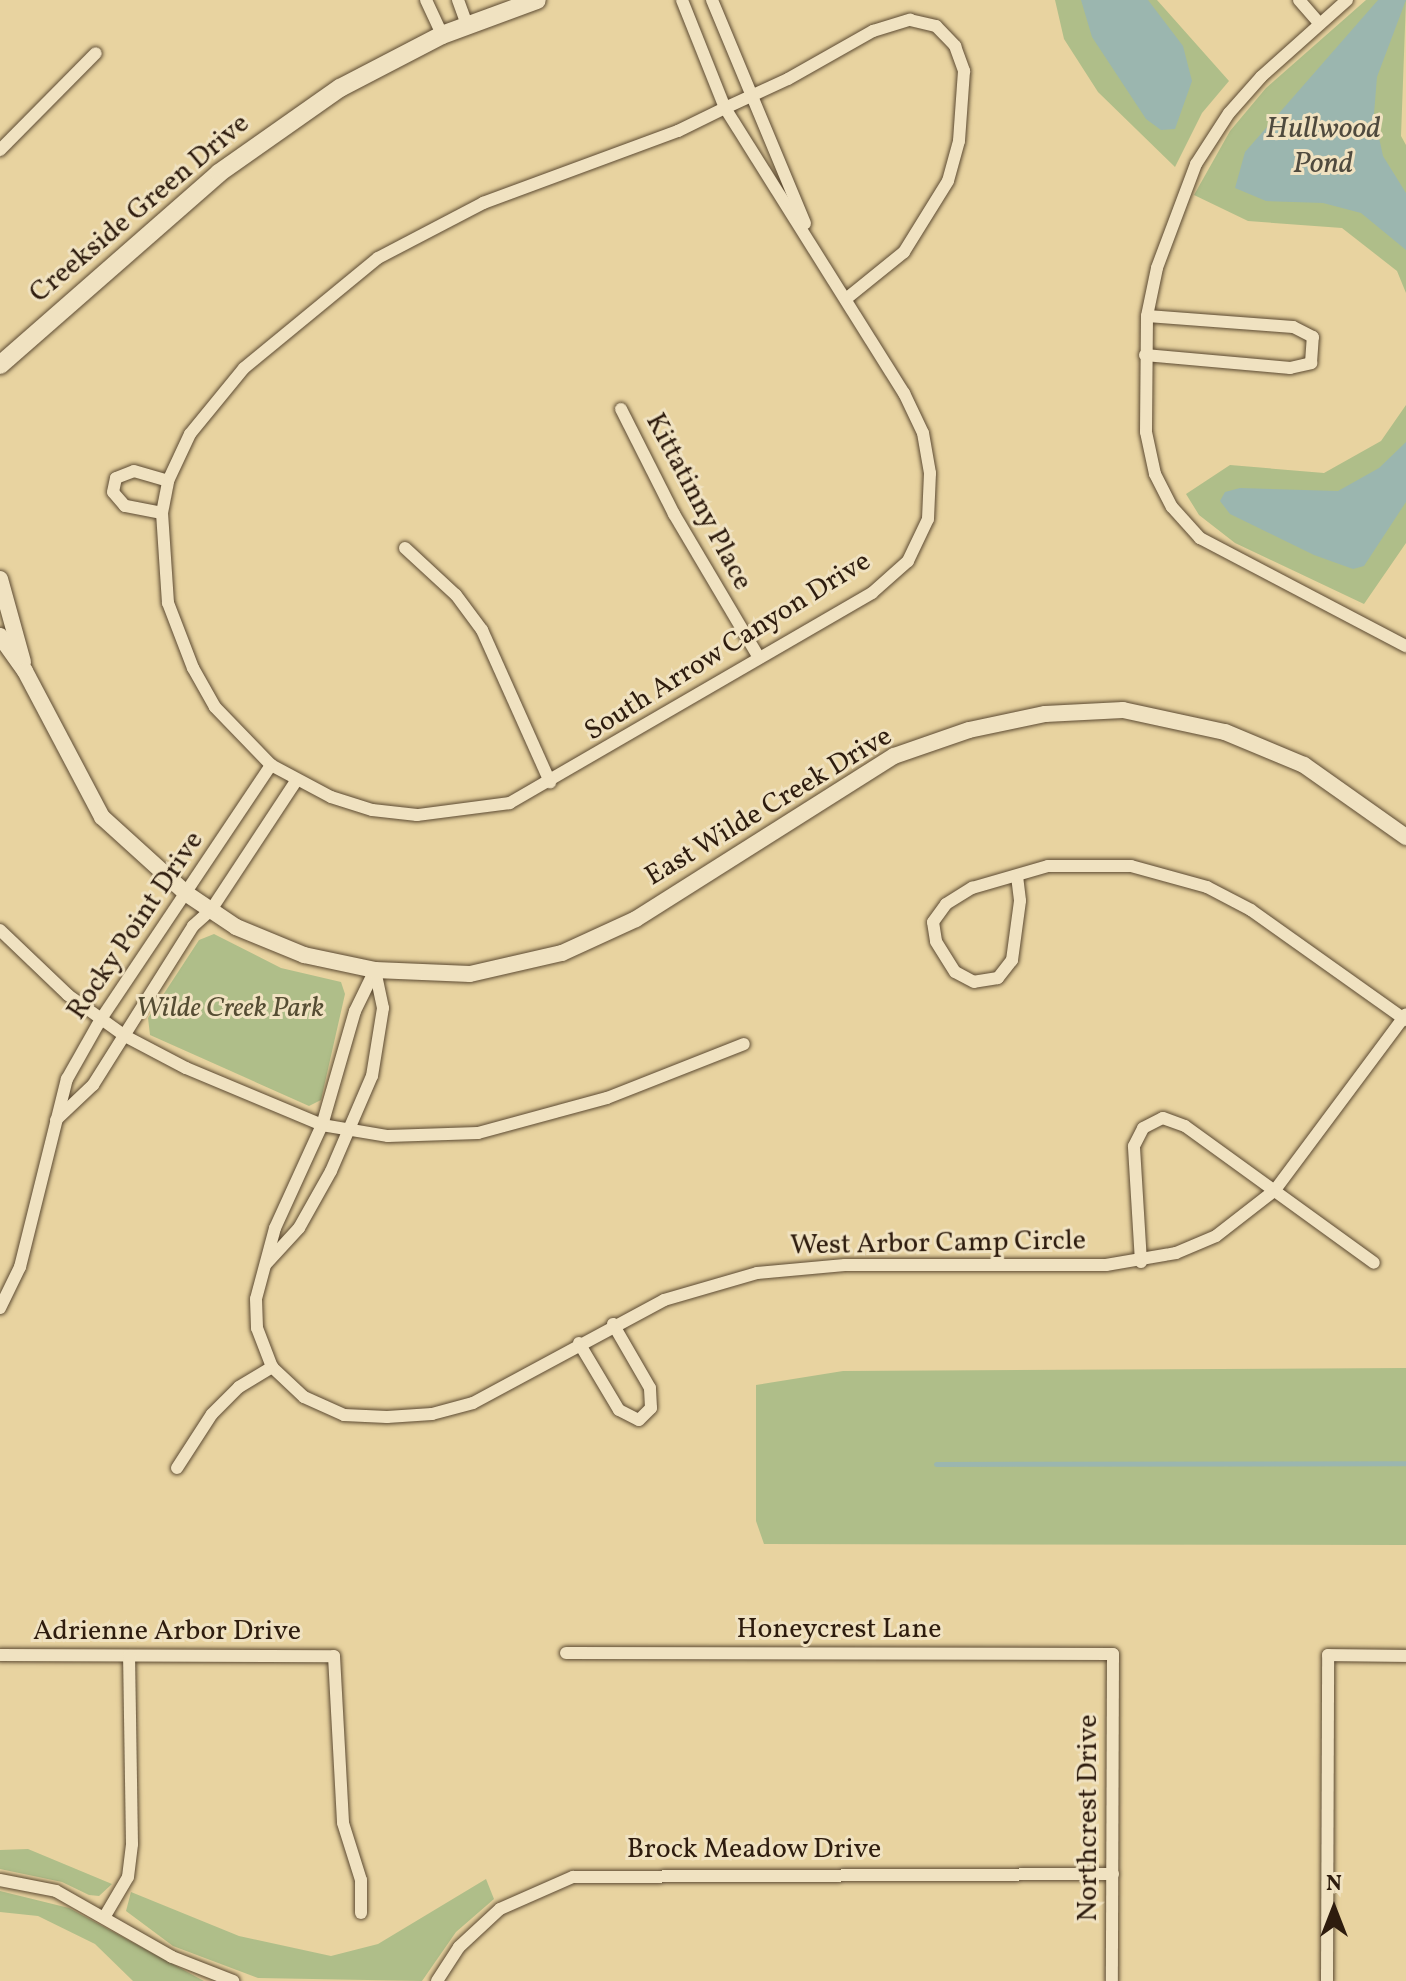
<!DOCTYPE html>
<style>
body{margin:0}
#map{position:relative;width:1406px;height:1981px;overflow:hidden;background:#e8d3a0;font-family:Vollkorn,serif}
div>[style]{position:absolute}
.green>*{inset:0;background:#afbe89}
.water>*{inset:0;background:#9bb6af}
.stream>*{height:5px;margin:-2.5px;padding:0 2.5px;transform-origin:2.5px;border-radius:2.5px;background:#9bb6af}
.roads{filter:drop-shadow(0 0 2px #5c4a32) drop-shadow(0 0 2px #5c4a32)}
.minor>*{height:12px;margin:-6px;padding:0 6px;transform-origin:6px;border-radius:6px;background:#f0e2c1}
.tertiary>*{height:16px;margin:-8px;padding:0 8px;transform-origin:8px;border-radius:8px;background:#f0e2c1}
.secondary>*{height:18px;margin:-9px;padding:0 9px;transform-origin:9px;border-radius:9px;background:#f0e2c1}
span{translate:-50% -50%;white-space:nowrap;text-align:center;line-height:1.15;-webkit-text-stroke:6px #f0e2c1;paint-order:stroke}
.street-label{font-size:28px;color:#2e1c0e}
.park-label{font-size:28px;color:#554d33;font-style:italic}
.water-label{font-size:30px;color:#4f4a3e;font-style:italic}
.north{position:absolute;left:1294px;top:1869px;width:80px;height:80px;-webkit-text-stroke:6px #f0e2c1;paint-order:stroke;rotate:0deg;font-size:22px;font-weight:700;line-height:32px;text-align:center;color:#2e1c0e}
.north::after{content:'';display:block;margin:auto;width:28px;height:36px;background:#2e1c0e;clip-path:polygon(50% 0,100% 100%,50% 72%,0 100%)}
</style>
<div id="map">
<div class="green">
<i style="clip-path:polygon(1055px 0,1157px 0,1229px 81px,1202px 113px,1175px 167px,1098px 92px,1064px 39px)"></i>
<i style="clip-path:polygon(1366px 0,1406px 0,1401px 136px,1406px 145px,1406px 293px,1397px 271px,1342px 228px,1248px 221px,1194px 195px,1230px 131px,1266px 88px)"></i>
<i style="clip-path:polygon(1406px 405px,1406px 543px,1364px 604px,1235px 543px,1199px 515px,1186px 494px,1230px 465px,1324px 473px,1381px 441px)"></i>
<i style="clip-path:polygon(214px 934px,281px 968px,341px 982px,345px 994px,321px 1100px,309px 1106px,150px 1035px,148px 1018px,199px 940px)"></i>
<i style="clip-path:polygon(1406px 1368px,1406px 1545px,764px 1544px,756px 1521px,756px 1385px,843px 1371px)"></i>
<i style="clip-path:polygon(28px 1849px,112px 1884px,99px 1896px,89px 1895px,62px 1882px,0 1869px,0 1850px)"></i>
<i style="clip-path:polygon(486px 1879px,494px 1899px,456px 1932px,422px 1981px,258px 1978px,173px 1946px,126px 1911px,131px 1892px,239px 1936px,331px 1956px,378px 1944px)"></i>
<i style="clip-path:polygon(0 1891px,69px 1908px,204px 1981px,133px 1981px,95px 1944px,38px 1916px,0 1912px)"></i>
</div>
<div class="water">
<i style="clip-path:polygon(1081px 0,1148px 0,1183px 46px,1192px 81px,1175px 129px,1161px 130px,1146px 119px,1092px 37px)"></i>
<i style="clip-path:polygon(1378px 0,1406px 0,1377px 77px,1374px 114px,1383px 156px,1406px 193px,1406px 250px,1361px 213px,1323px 203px,1266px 201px,1235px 188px,1245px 152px)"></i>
<i style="clip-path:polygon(1406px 442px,1406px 502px,1364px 566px,1353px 569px,1314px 555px,1230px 514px,1220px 501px,1225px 492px,1240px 488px,1338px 491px,1379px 468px)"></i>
</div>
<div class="stream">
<i style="left:936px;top:1464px;width:470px;rotate:-0.1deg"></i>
</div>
<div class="roads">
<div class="minor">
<i style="left:426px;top:0;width:38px;rotate:65deg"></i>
<i style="left:458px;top:0;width:27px;rotate:70deg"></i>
<i style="left:682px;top:0;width:116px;rotate:68.3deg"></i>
<i style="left:725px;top:108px;width:337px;rotate:57.9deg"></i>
<i style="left:904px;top:393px;width:44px;rotate:64.6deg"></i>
<i style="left:923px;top:433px;width:41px;rotate:80.1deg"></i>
<i style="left:930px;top:473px;width:46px;rotate:92.5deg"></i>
<i style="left:928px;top:519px;width:47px;rotate:115.5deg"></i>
<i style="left:908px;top:561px;width:48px;rotate:138.4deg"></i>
<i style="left:872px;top:593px;width:419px;rotate:149.9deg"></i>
<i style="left:510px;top:803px;width:94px;rotate:172.6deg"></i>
<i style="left:417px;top:815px;width:45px;rotate:-173.7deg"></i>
<i style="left:372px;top:810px;width:43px;rotate:-162.4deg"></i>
<i style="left:331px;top:797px;width:68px;rotate:-151.9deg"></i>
<i style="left:271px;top:765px;width:81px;rotate:-134deg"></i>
<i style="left:215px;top:707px;width:45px;rotate:-119.4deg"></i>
<i style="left:193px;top:668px;width:70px;rotate:-111deg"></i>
<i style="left:168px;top:603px;width:90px;rotate:-93.8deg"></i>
<i style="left:162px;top:513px;width:33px;rotate:-79deg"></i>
<i style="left:168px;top:481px;width:52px;rotate:-64.9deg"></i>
<i style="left:190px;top:434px;width:85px;rotate:-50.7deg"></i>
<i style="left:244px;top:368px;width:173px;rotate:-39.4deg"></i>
<i style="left:378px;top:258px;width:119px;rotate:-27.6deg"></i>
<i style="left:483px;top:203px;width:208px;rotate:-20.3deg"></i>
<i style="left:678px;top:131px;width:52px;rotate:-26.1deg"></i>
<i style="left:725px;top:108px;width:69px;rotate:-24.7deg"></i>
<i style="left:788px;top:79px;width:98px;rotate:-29.5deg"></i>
<i style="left:873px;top:31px;width:39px;rotate:-17deg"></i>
<i style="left:910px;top:20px;width:27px;rotate:13deg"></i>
<i style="left:936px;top:26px;width:28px;rotate:46deg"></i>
<i style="left:955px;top:46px;width:27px;rotate:70deg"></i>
<i style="left:964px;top:71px;width:70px;rotate:94.1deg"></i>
<i style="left:959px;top:141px;width:41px;rotate:105.4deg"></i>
<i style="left:948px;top:181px;width:84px;rotate:121.8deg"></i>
<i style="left:904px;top:252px;width:75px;rotate:141deg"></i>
<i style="left:712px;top:0;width:242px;rotate:67.4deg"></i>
<i style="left:1299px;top:0;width:30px;rotate:49deg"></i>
<i style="left:1347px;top:0;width:115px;rotate:138.2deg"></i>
<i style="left:1261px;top:77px;width:48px;rotate:131.6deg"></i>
<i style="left:1229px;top:113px;width:61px;rotate:122.9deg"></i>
<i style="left:1196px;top:164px;width:111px;rotate:110.6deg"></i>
<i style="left:1157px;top:268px;width:49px;rotate:101.8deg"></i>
<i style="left:1147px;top:316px;width:116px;rotate:90.5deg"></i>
<i style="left:1146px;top:432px;width:43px;rotate:77.9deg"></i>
<i style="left:1155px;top:474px;width:37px;rotate:63deg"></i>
<i style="left:1172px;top:507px;width:42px;rotate:47.9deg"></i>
<i style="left:1200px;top:538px;width:233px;rotate:27.7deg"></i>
<i style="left:0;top:150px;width:136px;rotate:-45.3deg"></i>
<i style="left:1145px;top:355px;width:146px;rotate:5.1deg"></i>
<i style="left:1290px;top:368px;width:22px;rotate:-13deg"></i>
<i style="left:1311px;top:363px;width:26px;rotate:-86deg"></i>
<i style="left:1313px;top:337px;width:22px;rotate:-153deg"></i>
<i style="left:1293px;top:327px;width:146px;rotate:-175.7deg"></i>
<i style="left:621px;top:409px;width:118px;rotate:63.2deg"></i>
<i style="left:674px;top:514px;width:167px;rotate:59.4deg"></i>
<i style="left:162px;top:513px;width:38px;rotate:-169deg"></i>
<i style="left:125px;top:506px;width:18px;rotate:-131deg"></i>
<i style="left:113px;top:492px;width:14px;rotate:-78deg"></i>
<i style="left:116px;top:478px;width:19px;rotate:-21deg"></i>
<i style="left:134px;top:471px;width:35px;rotate:16deg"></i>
<i style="left:405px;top:548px;width:69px;rotate:42.7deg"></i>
<i style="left:456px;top:595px;width:44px;rotate:53.4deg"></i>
<i style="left:482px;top:630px;width:167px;rotate:65.9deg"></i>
<i style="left:1017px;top:876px;width:25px;rotate:83deg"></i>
<i style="left:1020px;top:901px;width:60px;rotate:97.7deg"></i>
<i style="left:1012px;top:960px;width:23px;rotate:128deg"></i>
<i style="left:998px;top:978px;width:24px;rotate:171deg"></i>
<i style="left:974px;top:982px;width:21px;rotate:-152deg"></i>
<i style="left:955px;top:972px;width:36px;rotate:-122deg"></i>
<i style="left:936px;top:941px;width:19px;rotate:-99deg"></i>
<i style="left:933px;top:922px;width:22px;rotate:-54deg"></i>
<i style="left:946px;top:904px;width:31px;rotate:-32deg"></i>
<i style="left:972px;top:888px;width:79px;rotate:-16.1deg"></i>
<i style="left:1048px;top:866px;width:83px"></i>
<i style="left:1131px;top:866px;width:79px;rotate:15.4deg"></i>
<i style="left:1207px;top:887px;width:50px;rotate:27.6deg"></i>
<i style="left:1251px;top:910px;width:190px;rotate:35.4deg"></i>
<i style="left:0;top:930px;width:94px;rotate:43.7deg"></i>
<i style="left:68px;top:995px;width:70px;rotate:35.7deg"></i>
<i style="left:125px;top:1036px;width:69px;rotate:27.7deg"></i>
<i style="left:186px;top:1068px;width:147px;rotate:22.7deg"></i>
<i style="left:322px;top:1125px;width:67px;rotate:9.5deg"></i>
<i style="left:388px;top:1136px;width:90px;rotate:-1.9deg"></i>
<i style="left:478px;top:1133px;width:134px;rotate:-15.2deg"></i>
<i style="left:607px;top:1098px;width:147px;rotate:-21.5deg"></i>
<i style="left:375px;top:970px;width:46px;rotate:116deg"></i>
<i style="left:355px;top:1011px;width:119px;rotate:106.1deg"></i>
<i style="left:322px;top:1125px;width:113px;rotate:114.5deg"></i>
<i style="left:275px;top:1228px;width:73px;rotate:105deg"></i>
<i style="left:256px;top:1299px;width:29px;rotate:88deg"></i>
<i style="left:257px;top:1328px;width:42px;rotate:69deg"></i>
<i style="left:272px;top:1367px;width:44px;rotate:43.2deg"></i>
<i style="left:304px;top:1397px;width:44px;rotate:24.2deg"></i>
<i style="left:344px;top:1415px;width:43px;rotate:2.7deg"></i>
<i style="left:387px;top:1417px;width:45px;rotate:-3.8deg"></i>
<i style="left:432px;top:1414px;width:42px;rotate:-15deg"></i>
<i style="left:473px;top:1403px;width:217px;rotate:-28.3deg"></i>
<i style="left:664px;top:1300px;width:97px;rotate:-16.2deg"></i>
<i style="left:757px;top:1273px;width:88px;rotate:-5.2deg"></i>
<i style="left:845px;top:1265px;width:261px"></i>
<i style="left:1106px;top:1265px;width:71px;rotate:-9.7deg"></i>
<i style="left:1176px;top:1253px;width:43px;rotate:-23deg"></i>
<i style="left:1216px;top:1236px;width:75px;rotate:-37.9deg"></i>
<i style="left:1275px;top:1190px;width:219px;rotate:-53.3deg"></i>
<i style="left:56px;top:1120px;width:51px;rotate:-43.4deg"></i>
<i style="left:93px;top:1085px;width:188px;rotate:-57.8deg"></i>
<i style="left:193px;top:926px;width:24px;rotate:-42deg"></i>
<i style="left:211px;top:910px;width:154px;rotate:-56.6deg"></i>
<i style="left:1141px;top:1262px;width:116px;rotate:-93.5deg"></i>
<i style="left:1134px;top:1146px;width:20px;rotate:-63deg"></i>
<i style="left:1143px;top:1128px;width:22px;rotate:-27deg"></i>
<i style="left:1163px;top:1118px;width:23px;rotate:20deg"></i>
<i style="left:1185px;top:1126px;width:233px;rotate:35.9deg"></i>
<i style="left:266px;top:1264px;width:49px;rotate:-47.5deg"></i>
<i style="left:299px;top:1228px;width:65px;rotate:-60.7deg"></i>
<i style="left:331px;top:1171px;width:103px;rotate:-66.7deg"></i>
<i style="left:372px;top:1076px;width:69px;rotate:-80.8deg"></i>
<i style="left:383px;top:1008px;width:39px;rotate:-102deg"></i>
<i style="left:0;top:1308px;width:46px;rotate:-64deg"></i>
<i style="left:20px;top:1267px;width:194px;rotate:-76deg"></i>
<i style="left:67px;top:1079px;width:69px;rotate:-60.5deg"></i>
<i style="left:101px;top:1019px;width:306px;rotate:-56.2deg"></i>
<i style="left:579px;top:1343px;width:78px;rotate:59.2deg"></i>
<i style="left:619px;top:1410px;width:22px;rotate:27deg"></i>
<i style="left:639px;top:1420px;width:17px;rotate:-45deg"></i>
<i style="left:651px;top:1408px;width:20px;rotate:-93deg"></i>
<i style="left:650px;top:1388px;width:74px;rotate:-120deg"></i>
<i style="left:177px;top:1468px;width:64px;rotate:-57.1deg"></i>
<i style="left:212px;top:1414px;width:38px;rotate:-45deg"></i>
<i style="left:239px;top:1387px;width:39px;rotate:-31deg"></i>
<i style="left:566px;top:1653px;width:547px;rotate:0.1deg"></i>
<i style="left:1113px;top:1654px;width:327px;rotate:90.2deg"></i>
<i style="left:0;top:1655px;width:334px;rotate:0.2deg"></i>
<i style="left:334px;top:1656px;width:167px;rotate:86.9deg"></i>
<i style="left:343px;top:1823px;width:60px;rotate:72.5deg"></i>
<i style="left:361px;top:1880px;width:33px;rotate:90deg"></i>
<i style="left:0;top:1880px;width:57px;rotate:11.1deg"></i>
<i style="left:56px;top:1891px;width:133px;rotate:29.6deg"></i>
<i style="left:172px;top:1957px;width:66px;rotate:21.5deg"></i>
<i style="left:105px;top:1916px;width:45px;rotate:-59.5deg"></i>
<i style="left:128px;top:1877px;width:33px;rotate:-83deg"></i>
<i style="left:132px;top:1844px;width:188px;rotate:-90.9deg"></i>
<i style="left:437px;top:1981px;width:40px;rotate:-57.1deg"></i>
<i style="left:459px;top:1947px;width:56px;rotate:-42.8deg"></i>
<i style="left:500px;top:1909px;width:80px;rotate:-23.7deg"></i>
<i style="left:573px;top:1877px;width:540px;rotate:-0.32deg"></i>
<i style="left:1327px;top:1981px;width:326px;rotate:-89.8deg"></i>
<i style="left:1328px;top:1655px;width:78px;rotate:0.7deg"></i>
</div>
<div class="tertiary">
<i style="left:0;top:579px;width:86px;rotate:74.5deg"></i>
<i style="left:0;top:636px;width:43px;rotate:54.5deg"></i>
<i style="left:25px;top:671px;width:165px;rotate:62.2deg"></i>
<i style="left:102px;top:817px;width:115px;rotate:42.2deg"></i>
<i style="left:187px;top:894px;width:59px;rotate:34deg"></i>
<i style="left:236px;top:927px;width:74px;rotate:22.4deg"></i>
<i style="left:304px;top:955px;width:73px;rotate:11.9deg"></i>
<i style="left:375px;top:970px;width:95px;rotate:2.4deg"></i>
<i style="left:470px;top:974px;width:94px;rotate:-12.9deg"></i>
<i style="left:562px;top:953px;width:81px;rotate:-24.7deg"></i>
<i style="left:636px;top:919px;width:305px;rotate:-32.3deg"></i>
<i style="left:894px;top:756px;width:79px;rotate:-19.1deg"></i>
<i style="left:969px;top:730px;width:78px;rotate:-11.9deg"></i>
<i style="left:1045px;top:714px;width:78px;rotate:-2.9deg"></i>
<i style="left:1123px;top:710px;width:104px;rotate:12.2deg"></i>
<i style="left:1225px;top:732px;width:86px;rotate:22.7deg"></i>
<i style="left:1304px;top:765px;width:125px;rotate:35.2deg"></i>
</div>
<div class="secondary">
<i style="left:0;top:365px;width:291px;rotate:-41.2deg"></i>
<i style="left:219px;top:173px;width:148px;rotate:-35.1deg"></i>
<i style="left:340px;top:88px;width:115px;rotate:-27.5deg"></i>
<i style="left:442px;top:35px;width:101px;rotate:-20.2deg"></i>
</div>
</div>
<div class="street-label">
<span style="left:140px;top:209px;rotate:-40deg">Creekside Green Drive</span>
<span style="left:698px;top:502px;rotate:62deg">Kittatinny Place</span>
<span style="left:728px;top:647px;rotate:-32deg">South Arrow Canyon Drive</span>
<span style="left:769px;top:807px;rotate:-31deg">East Wilde Creek Drive</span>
<span style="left:136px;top:926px;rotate:-56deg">Rocky Point Drive</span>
<span style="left:938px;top:1244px;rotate:-1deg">West Arbor Camp Circle</span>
<span style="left:839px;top:1630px">Honeycrest Lane</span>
<span style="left:167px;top:1632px">Adrienne Arbor Drive</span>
<span style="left:1089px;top:1818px;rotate:-90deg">Northcrest Drive</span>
<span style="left:754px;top:1850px">Brock Meadow Drive</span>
</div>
<div class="park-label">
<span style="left:230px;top:1009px">Wilde Creek Park</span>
</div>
<div class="water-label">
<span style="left:1323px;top:146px">Hullwood<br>Pond</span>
</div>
<div class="north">N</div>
</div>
